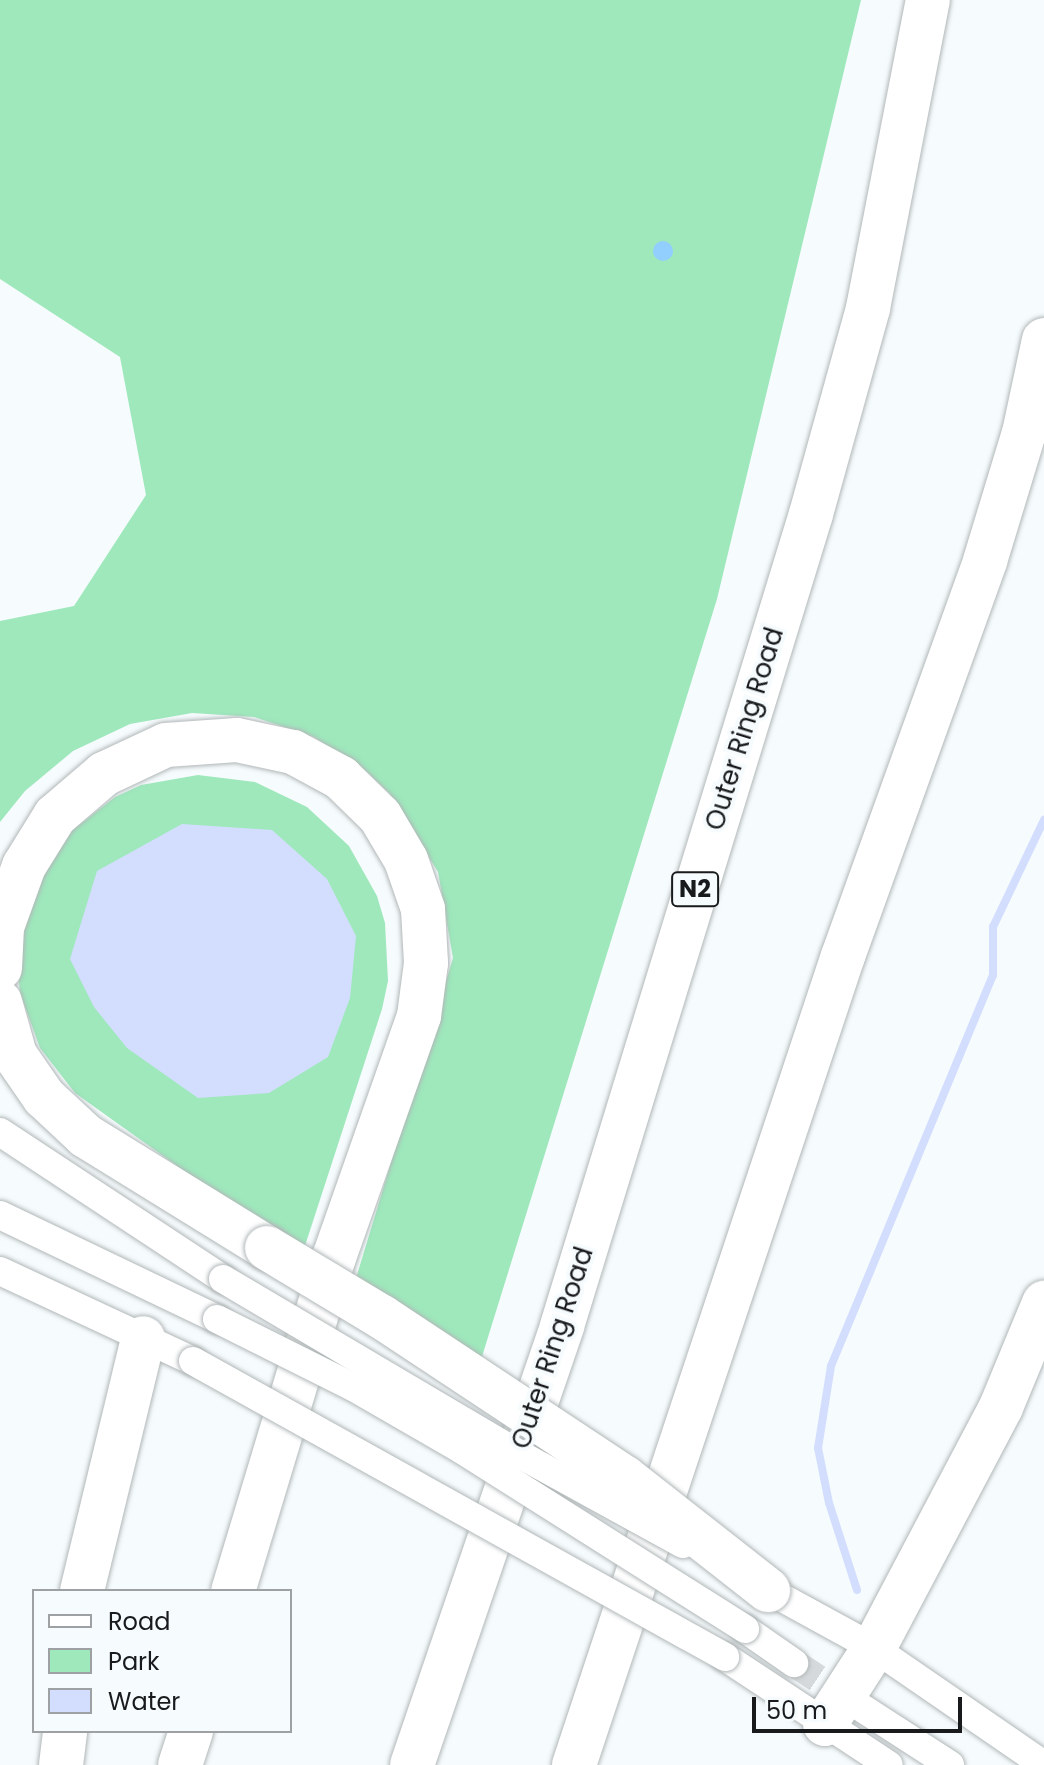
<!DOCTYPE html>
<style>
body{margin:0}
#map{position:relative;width:1044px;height:1765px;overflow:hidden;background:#f6fbfd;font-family:Poppins,sans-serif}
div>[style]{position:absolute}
.green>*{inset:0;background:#9ee8bc}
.water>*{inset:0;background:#d3defe}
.stream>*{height:8px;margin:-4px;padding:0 4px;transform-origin:4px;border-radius:4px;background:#d3defe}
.building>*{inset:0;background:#93cffe}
.round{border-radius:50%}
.street-tunnel>*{height:28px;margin-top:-14px;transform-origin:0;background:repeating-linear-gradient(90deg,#d5d9db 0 28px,transparent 0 42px)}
.roads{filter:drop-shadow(0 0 2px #b1b7b8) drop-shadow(0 0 2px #b1b7b8)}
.street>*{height:28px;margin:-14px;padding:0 14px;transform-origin:14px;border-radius:14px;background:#fff}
.highway>*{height:44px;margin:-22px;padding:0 22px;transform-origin:22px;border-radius:22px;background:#fff}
.bridges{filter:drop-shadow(0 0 2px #b1b7b8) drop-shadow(0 0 2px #b1b7b8)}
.street-bridge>*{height:28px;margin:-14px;padding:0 14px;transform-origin:14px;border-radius:14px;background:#fff}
.highway-bridge>*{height:44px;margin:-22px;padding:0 22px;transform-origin:22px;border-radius:22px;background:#fff}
span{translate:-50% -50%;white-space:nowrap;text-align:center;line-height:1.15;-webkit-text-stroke:8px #f6fbfd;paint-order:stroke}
.shield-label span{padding:2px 6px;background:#f6fbfd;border:2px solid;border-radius:6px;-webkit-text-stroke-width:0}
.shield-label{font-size:24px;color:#181a1b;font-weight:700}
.street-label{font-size:26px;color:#181a1b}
.legend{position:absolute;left:32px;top:1589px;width:260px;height:144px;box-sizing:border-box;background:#f6fbfd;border:2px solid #9da1a3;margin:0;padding:10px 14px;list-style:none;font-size:24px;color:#181a1b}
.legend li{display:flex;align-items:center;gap:16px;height:40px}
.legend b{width:40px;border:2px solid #9da1a3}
.scale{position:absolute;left:752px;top:1697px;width:210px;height:36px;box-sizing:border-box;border:4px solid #181a1b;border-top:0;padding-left:10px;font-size:24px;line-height:28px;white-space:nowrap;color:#181a1b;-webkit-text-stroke:6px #f6fbfd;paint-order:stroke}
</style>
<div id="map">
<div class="green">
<i style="clip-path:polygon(0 0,861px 0,717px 599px,480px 1363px,354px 1285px,453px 958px,438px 872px,389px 793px,366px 771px,314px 737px,254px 717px,192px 713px,130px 724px,73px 751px,25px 791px,0 822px,0 621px,74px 606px,146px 495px,120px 357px,0 279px)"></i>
<i style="clip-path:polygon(198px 775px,255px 782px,307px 807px,349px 846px,377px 896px,385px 923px,388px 981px,382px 1009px,302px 1255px,75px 1093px,40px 1048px,20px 993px,17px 964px,25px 907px,69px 833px,115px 797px,141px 785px)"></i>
</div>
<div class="water">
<i style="clip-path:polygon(182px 824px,272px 830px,327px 879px,356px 936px,350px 998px,328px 1057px,269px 1093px,198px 1098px,127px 1048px,94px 1007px,70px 959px,97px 871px)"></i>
</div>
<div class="stream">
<i style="left:857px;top:1590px;width:91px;rotate:-107.8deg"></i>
<i style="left:829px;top:1503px;width:56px;rotate:-101.3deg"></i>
<i style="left:818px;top:1448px;width:83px;rotate:-81deg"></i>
<i style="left:831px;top:1366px;width:423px;rotate:-67.5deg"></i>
<i style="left:993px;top:975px;width:48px;rotate:-90deg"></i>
<i style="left:993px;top:927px;width:119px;rotate:-64.5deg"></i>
</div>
<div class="building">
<i class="round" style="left:653px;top:241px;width:20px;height:20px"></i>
</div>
<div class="street-tunnel">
<i style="left:794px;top:1663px;width:77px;rotate:33.3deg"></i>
</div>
<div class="roads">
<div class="street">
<i style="left:0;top:1132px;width:267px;rotate:33.4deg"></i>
<i style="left:0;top:1215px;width:241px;rotate:25.6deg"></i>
<i style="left:0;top:1271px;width:213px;rotate:25deg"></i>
<i style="left:768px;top:1590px;width:121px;rotate:28.7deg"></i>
<i style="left:874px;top:1648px;width:206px;rotate:34.5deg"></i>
<i style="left:745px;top:1629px;width:60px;rotate:34.8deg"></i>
<i style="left:725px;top:1657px;width:196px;rotate:33.4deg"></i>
<i style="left:862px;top:1708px;width:105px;rotate:32.9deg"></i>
</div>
<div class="highway">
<i style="left:0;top:968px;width:41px;rotate:-87.2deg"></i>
<i style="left:2px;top:927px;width:65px;rotate:-70.2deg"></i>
<i style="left:24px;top:866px;width:59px;rotate:-58.2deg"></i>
<i style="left:55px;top:816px;width:65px;rotate:-40.6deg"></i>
<i style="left:104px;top:774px;width:68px;rotate:-25.1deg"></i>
<i style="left:166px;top:745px;width:71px;rotate:-4deg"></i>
<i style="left:237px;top:740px;width:57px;rotate:12.1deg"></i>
<i style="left:293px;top:752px;width:55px;rotate:28.4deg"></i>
<i style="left:341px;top:778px;width:54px;rotate:44.3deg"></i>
<i style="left:380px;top:816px;width:51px;rotate:59.4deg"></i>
<i style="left:406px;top:860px;width:52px;rotate:70.9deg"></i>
<i style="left:423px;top:909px;width:54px;rotate:86.8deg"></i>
<i style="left:426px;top:963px;width:53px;rotate:97.5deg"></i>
<i style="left:419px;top:1016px;width:256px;rotate:109.4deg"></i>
<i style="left:334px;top:1257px;width:349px;rotate:106.8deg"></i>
<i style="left:0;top:1002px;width:55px;rotate:74.2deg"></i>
<i style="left:15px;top:1055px;width:51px;rotate:55.4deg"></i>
<i style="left:44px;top:1097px;width:57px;rotate:42.9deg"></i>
<i style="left:86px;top:1136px;width:213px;rotate:31.7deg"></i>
<i style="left:82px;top:1591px;width:260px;rotate:-76.4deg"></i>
<i style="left:825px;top:1724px;width:90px;rotate:-57.2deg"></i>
<i style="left:874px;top:1648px;width:272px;rotate:-62.2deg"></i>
<i style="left:1001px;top:1407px;width:113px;rotate:-67.5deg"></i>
<i style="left:61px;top:1765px;width:34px;rotate:-83deg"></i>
<i style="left:180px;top:1765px;width:36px;rotate:-72deg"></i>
<i style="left:412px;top:1765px;width:464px;rotate:-71.1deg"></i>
<i style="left:562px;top:1326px;width:849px;rotate:-72.95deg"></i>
<i style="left:811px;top:514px;width:214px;rotate:-74.5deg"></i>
<i style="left:868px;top:308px;width:314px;rotate:-79deg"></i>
<i style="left:574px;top:1765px;width:853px;rotate:-71.61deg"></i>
<i style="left:843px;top:956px;width:420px;rotate:-70.2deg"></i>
<i style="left:985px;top:561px;width:134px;rotate:-73.1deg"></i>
<i style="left:1024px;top:433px;width:95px;rotate:-77.9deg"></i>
</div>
</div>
<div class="bridges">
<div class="street-bridge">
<i style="left:223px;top:1279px;width:344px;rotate:30.6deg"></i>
<i style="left:519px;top:1454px;width:187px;rotate:28.8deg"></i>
<i style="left:217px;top:1319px;width:152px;rotate:26.6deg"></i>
<i style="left:353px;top:1387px;width:126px;rotate:30deg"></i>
<i style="left:462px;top:1450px;width:335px;rotate:32.3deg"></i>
<i style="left:193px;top:1361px;width:609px;rotate:29.09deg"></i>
</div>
<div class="highway-bridge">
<i style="left:267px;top:1248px;width:134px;rotate:31deg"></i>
<i style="left:382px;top:1317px;width:291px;rotate:33.5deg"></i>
<i style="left:625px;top:1478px;width:182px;rotate:38.1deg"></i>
</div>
</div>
<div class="shield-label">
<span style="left:695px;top:889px">N2</span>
</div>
<div class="street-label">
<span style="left:745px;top:729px;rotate:-73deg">Outer Ring Road</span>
<span style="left:553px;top:1348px;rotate:-72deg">Outer Ring Road</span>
</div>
<ul class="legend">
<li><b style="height:10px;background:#fff"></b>Road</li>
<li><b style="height:22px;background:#9ee8bc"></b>Park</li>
<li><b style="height:22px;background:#d3defe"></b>Water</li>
</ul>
<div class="scale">50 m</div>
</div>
